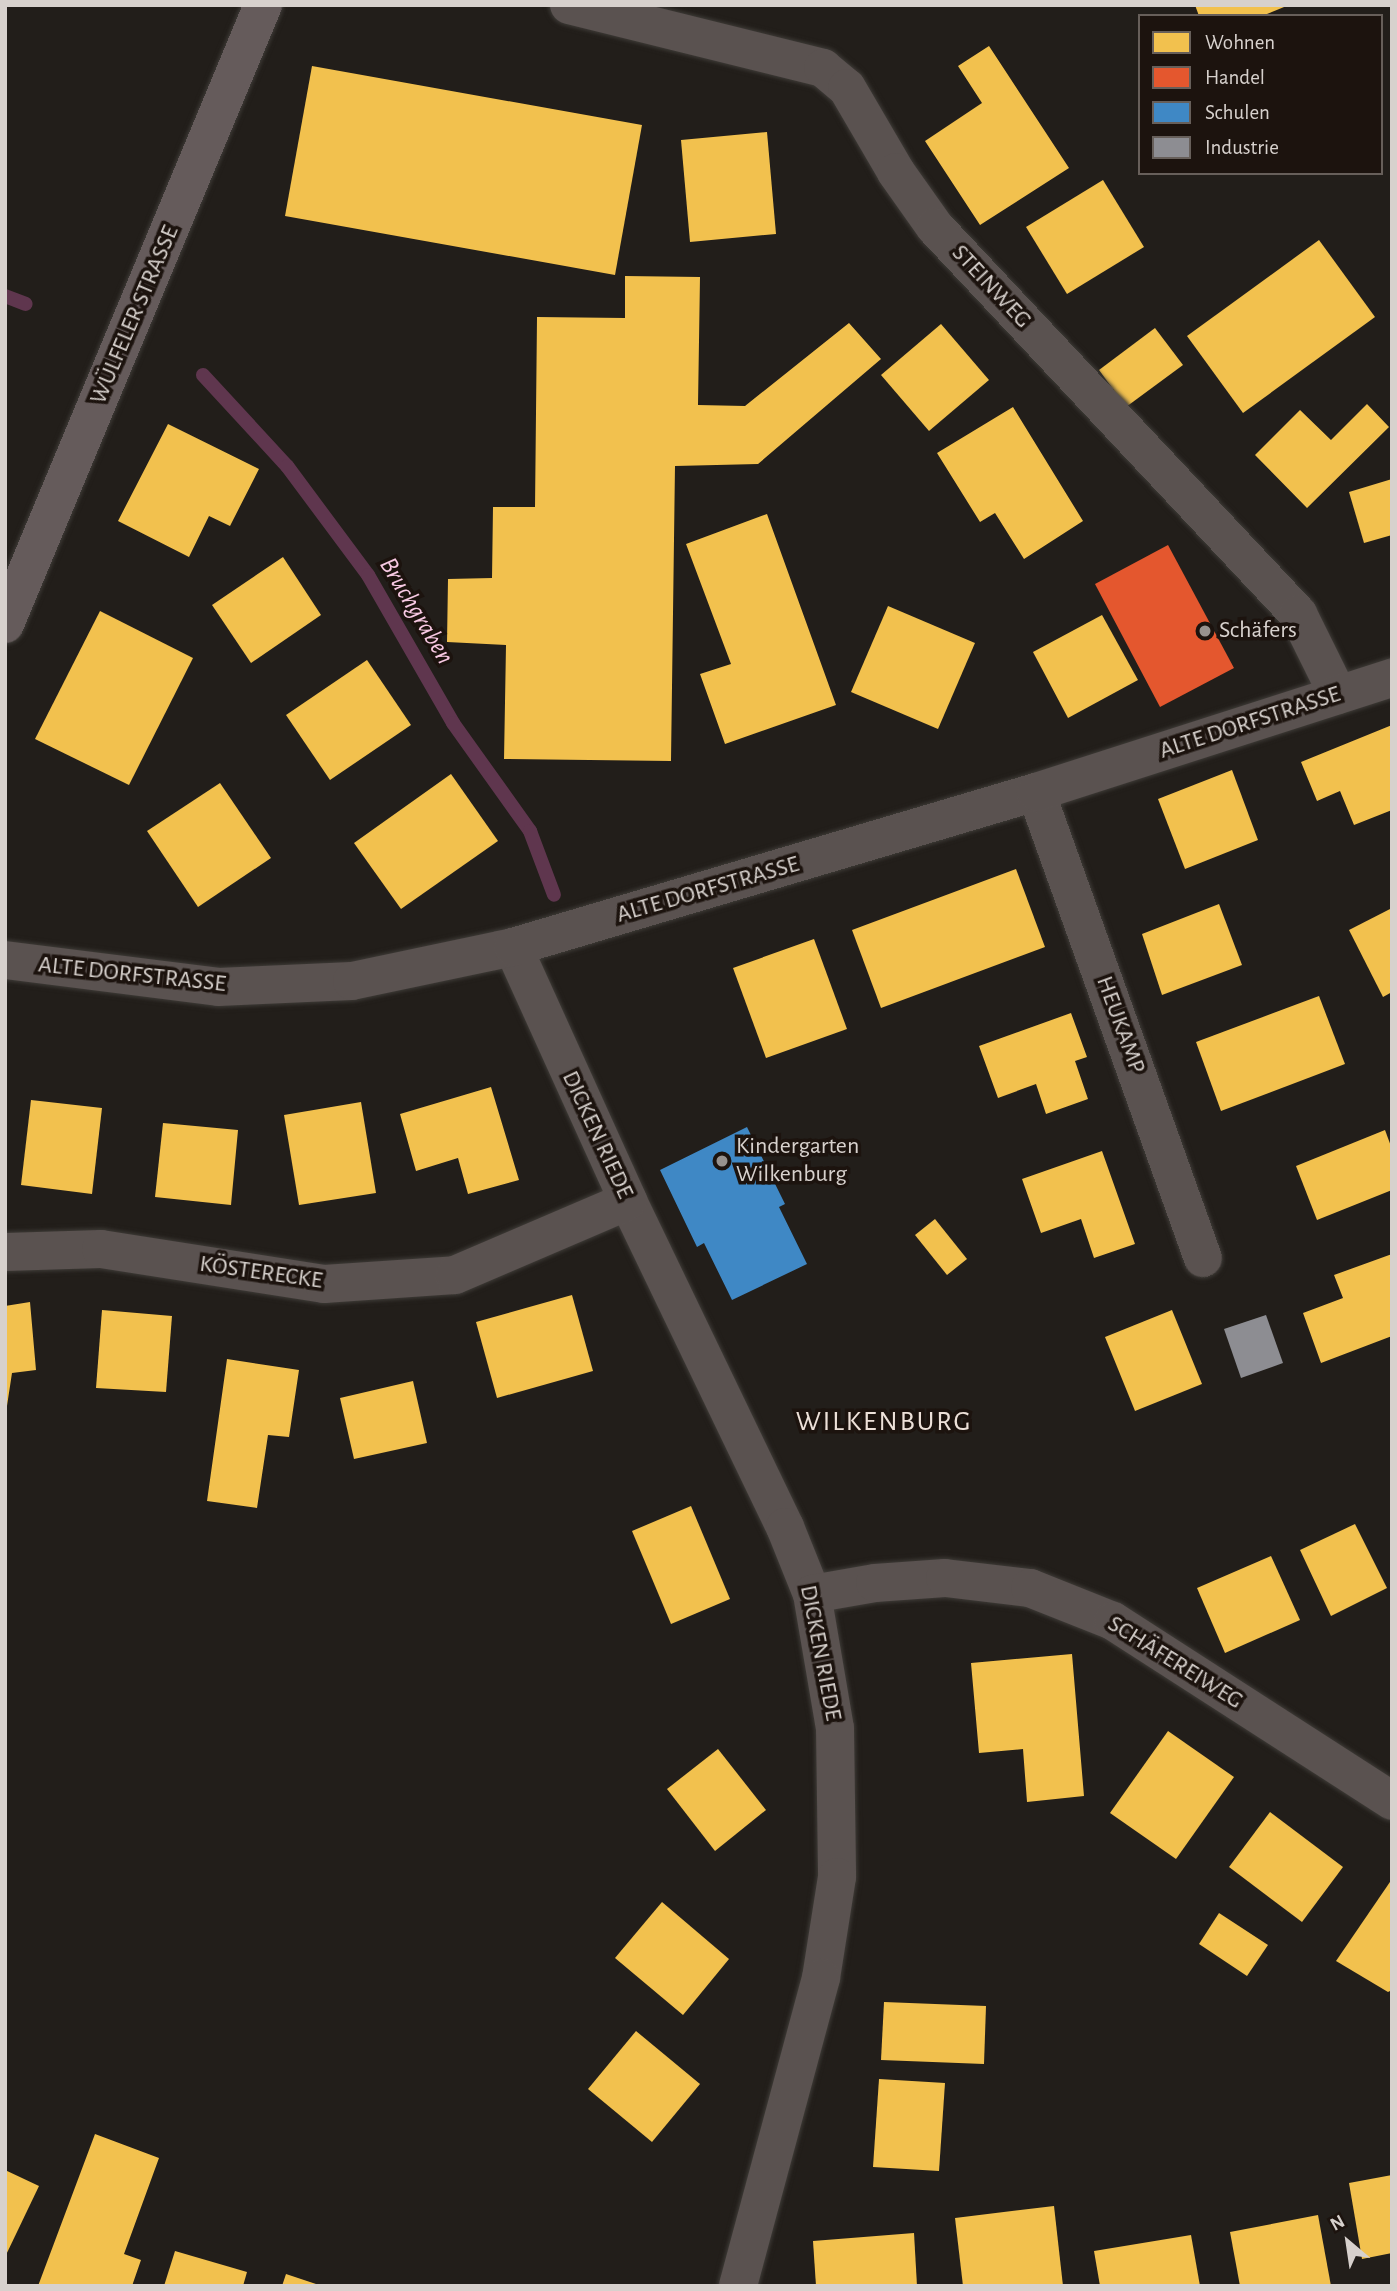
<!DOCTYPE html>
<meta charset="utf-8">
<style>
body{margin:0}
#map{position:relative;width:1397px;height:2291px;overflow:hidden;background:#221e1a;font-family:"Alegreya Sans",sans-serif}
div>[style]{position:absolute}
.homes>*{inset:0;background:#f2c14e}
.shops>*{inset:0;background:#e4572e}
.schools>*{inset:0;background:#3f88c5}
.industry>*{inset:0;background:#8d8d92}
.stream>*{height:14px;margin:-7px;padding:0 7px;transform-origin:7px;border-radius:7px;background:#5f364e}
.roads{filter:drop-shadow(0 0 2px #3e3b37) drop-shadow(0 0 2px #3e3b37)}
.minor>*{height:38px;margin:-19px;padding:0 19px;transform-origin:19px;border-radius:19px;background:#5a5250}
.major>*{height:38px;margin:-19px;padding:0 19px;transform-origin:19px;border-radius:19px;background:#655b5b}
.dots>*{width:19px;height:19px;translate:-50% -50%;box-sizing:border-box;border:4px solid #1c130e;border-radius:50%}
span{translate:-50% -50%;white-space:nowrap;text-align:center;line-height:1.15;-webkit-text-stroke:7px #1c130e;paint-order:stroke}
.street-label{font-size:24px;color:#d7d1cd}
.poi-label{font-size:24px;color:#d7d1cd}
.left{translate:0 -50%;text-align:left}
.water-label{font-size:26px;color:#f8c9e3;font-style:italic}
.quarter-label{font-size:28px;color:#ede1d9;letter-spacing:2px}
.frame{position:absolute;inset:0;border:7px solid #d7d1cd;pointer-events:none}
.legend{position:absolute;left:1138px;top:14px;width:245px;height:161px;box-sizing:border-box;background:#1c130e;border:2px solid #675f5a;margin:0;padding:9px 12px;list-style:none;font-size:21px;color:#d7d1cd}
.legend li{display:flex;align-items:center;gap:14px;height:35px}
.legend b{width:35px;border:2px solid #675f5a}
.north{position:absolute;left:1313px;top:2207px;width:70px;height:70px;-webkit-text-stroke:5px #1c130e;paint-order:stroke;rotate:331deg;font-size:19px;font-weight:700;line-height:28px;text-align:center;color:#d7d1cd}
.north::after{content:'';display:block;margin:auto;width:24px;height:32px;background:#d7d1cd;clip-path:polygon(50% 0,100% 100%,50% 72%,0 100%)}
</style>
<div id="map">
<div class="homes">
<i style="clip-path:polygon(1195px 5px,1289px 5px,1262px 16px,1199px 16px)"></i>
<i style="clip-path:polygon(989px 46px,1069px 168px,980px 225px,925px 141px,982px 103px,958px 66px)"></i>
<i style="clip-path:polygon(312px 66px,642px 125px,615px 275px,285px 216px)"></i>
<i style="clip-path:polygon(767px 132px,776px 234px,690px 242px,681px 140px)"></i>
<i style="clip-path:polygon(1103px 180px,1144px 247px,1067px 294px,1026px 227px)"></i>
<i style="clip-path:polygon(1319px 240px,1375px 317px,1243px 413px,1187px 336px)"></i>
<i style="clip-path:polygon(625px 276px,700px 277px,698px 405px,745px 406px,849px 323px,881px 359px,758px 464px,675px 466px,671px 761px,504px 759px,506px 645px,447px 642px,448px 579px,492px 578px,493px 507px,535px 507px,537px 317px,625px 318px)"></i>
<i style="clip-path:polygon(941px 324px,989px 380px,929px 431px,881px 375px)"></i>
<i style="clip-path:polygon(1155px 328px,1183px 365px,1126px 407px,1099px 370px)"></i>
<i style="clip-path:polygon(1367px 404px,1389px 427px,1307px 508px,1255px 455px,1300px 410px,1331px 440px)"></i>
<i style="clip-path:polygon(1013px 407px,1083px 521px,1024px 559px,995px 513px,980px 522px,937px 453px)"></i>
<i style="clip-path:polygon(168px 424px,259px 469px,230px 526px,209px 516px,189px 557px,118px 521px)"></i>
<i style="clip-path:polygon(1392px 479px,1392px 535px,1364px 543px,1349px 492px)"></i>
<i style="clip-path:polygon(767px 514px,836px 705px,725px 744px,700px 674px,731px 664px,686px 544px)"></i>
<i style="clip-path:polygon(283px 557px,321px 615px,251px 663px,212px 605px)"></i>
<i style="clip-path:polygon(888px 606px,975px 643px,938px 729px,851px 692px)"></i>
<i style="clip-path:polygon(100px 611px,193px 658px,129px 785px,35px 739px)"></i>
<i style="clip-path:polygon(1102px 615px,1138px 680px,1068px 718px,1033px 652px)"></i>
<i style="clip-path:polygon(367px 660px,411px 725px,330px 780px,286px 715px)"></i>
<i style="clip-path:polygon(1392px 725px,1392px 810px,1354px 825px,1340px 791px,1317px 801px,1301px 762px)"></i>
<i style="clip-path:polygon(1232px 770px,1258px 840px,1185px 869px,1158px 799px)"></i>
<i style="clip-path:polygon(451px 774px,498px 841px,401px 909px,354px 843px)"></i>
<i style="clip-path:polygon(220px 783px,271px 858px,198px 907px,147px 831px)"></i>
<i style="clip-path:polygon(1016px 869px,1045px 947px,881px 1008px,852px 930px)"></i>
<i style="clip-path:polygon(1219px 904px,1242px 965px,1162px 995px,1142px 934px)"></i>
<i style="clip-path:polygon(1392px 908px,1392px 992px,1383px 997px,1349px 930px)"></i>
<i style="clip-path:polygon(814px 939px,847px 1029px,766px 1058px,733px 968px)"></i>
<i style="clip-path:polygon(1319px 996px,1345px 1064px,1221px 1111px,1196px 1042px)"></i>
<i style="clip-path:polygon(1071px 1013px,1087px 1057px,1075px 1061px,1088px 1099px,1046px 1114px,1036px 1084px,998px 1098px,979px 1046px)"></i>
<i style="clip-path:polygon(491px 1087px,519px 1180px,468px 1194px,458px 1158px,416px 1171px,400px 1114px)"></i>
<i style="clip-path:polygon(31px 1100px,102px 1108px,92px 1194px,21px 1185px)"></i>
<i style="clip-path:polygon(361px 1102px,376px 1193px,299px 1205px,284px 1115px)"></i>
<i style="clip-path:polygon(163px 1123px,238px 1130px,231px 1205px,155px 1197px)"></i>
<i style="clip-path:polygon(1385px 1130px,1392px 1149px,1392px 1190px,1317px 1220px,1296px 1166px)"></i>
<i style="clip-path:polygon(1102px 1151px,1135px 1244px,1094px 1258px,1081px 1219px,1041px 1233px,1022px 1179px)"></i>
<i style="clip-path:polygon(935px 1219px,967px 1259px,947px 1275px,915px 1235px)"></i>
<i style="clip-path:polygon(1392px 1254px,1392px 1336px,1321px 1363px,1303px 1313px,1343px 1298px,1334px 1275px)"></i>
<i style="clip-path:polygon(572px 1295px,593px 1371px,497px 1398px,476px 1322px)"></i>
<i style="clip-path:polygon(30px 1302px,36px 1370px,12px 1373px,5px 1419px,5px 1306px)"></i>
<i style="clip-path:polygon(102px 1310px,172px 1316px,166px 1392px,96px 1388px)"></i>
<i style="clip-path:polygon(1172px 1310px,1202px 1384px,1135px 1411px,1105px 1337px)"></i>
<i style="clip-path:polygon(227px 1359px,299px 1370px,289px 1437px,268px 1435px,257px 1508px,207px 1501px)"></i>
<i style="clip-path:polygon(413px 1381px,427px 1443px,354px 1459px,340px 1398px)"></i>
<i style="clip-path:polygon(691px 1506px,730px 1599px,671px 1624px,632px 1531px)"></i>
<i style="clip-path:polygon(1355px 1524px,1387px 1588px,1331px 1616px,1300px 1550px)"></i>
<i style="clip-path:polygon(1271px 1556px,1300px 1620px,1225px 1653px,1197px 1588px)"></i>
<i style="clip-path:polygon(1072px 1654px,1084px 1796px,1027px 1802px,1023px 1749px,979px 1753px,971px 1663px)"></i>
<i style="clip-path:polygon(1168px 1731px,1234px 1777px,1176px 1859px,1110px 1813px)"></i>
<i style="clip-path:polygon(718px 1749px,766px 1810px,715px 1851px,667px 1789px)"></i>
<i style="clip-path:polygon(1270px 1812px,1343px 1867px,1302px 1922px,1229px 1867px)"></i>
<i style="clip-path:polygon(1392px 1879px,1392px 1990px,1388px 1992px,1336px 1961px)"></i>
<i style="clip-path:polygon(662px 1902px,729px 1959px,683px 2015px,615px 1958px)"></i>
<i style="clip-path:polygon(1219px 1913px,1268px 1945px,1247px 1976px,1199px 1944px)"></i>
<i style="clip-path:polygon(884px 2002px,986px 2006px,984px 2064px,881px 2060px)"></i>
<i style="clip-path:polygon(636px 2031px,700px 2084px,652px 2142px,588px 2089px)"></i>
<i style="clip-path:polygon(879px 2079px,945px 2083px,939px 2171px,873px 2167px)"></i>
<i style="clip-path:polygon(95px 2134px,159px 2158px,124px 2254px,141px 2260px,132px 2286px,38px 2286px)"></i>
<i style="clip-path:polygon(5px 2170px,39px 2186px,5px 2257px)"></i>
<i style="clip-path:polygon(1392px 2175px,1392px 2253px,1362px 2259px,1349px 2183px)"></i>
<i style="clip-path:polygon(1054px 2206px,1063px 2286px,963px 2286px,955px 2218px)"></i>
<i style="clip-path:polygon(1318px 2215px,1331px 2286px,1240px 2286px,1230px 2232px)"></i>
<i style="clip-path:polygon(914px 2233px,917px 2286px,816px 2286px,813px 2241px)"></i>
<i style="clip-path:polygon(1191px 2235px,1200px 2286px,1100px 2286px,1094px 2251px)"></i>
<i style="clip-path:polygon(175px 2251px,247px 2272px,243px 2286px,164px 2286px)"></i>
<i style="clip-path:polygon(286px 2274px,319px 2285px,319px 2286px,282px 2286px)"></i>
</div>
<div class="shops">
<i style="clip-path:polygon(1168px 545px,1234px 668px,1160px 707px,1095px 584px)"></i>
</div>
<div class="schools">
<i style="clip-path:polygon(747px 1127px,785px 1204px,779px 1207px,807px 1264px,732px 1300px,704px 1243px,697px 1247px,660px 1170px)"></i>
</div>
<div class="industry">
<i style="clip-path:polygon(1266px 1315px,1283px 1363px,1241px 1378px,1224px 1329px)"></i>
</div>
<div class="stream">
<i style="left:5px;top:296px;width:22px;rotate:21deg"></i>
<i style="left:203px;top:375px;width:124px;rotate:47.3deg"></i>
<i style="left:287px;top:466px;width:136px;rotate:53.4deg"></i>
<i style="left:368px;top:575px;width:171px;rotate:60.1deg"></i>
<i style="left:453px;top:723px;width:133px;rotate:54.5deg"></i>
<i style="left:530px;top:831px;width:68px;rotate:69.4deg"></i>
</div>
<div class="roads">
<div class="minor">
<i style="left:569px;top:5px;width:262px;rotate:13.9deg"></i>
<i style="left:823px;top:68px;width:31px;rotate:40deg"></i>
<i style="left:847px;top:88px;width:97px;rotate:59.7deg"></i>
<i style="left:896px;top:172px;width:67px;rotate:54.7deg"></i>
<i style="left:935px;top:227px;width:531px;rotate:46.83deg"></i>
<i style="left:1298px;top:614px;width:90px;rotate:63.7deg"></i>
<i style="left:1036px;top:792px;width:495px;rotate:70.3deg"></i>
<i style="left:513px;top:947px;width:279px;rotate:65.6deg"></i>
<i style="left:628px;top:1201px;width:362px;rotate:64.3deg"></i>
<i style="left:785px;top:1527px;width:72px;rotate:68.1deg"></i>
<i style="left:812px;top:1594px;width:136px;rotate:80.3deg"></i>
<i style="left:835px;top:1728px;width:149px;rotate:89.2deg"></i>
<i style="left:837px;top:1877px;width:102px;rotate:99deg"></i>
<i style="left:821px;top:1978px;width:319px;rotate:105.1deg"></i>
<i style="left:5px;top:960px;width:215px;rotate:7.2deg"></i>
<i style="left:218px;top:987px;width:134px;rotate:-2.6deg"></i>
<i style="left:352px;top:981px;width:165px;rotate:-11.9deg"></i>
<i style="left:513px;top:947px;width:545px;rotate:-16.51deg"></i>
<i style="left:1036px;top:792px;width:374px;rotate:-17.8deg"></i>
<i style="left:5px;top:1252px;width:96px;rotate:-1.8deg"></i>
<i style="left:101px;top:1249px;width:226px;rotate:8.9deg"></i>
<i style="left:324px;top:1284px;width:131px;rotate:-3.9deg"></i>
<i style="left:455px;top:1275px;width:188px;rotate:-23.2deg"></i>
<i style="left:812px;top:1594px;width:64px;rotate:-9.9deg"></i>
<i style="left:875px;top:1583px;width:70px;rotate:-4.1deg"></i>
<i style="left:945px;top:1578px;width:86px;rotate:6.7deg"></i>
<i style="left:1030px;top:1588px;width:89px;rotate:21.7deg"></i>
<i style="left:1113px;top:1621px;width:332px;rotate:32.8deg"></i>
</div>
<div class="major">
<i style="left:5px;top:624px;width:671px;rotate:-67.37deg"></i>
</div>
</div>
<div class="dots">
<i style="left:1205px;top:631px;background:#98928e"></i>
<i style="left:722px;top:1161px;background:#98928e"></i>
</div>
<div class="street-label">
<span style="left:991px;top:287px;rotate:47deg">STEINWEG</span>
<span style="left:135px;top:315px;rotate:-67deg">WÜLFELER STRASSE</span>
<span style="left:1250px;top:723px;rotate:-18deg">ALTE DORFSTRASSE</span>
<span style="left:708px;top:890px;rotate:-16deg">ALTE DORFSTRASSE</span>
<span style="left:132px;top:975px;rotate:6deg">ALTE DORFSTRASSE</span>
<span style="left:1120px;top:1025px;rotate:70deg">HEUKAMP</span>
<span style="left:597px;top:1135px;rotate:65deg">DICKEN RIEDE</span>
<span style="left:261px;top:1273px;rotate:8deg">KÖSTERECKE</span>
<span style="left:820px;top:1653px;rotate:79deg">DICKEN RIEDE</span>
<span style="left:1175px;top:1663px;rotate:32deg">SCHÄFEREIWEG</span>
</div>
<div class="poi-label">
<span class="left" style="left:1219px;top:631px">Schäfers</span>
<span class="left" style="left:736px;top:1161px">Kindergarten<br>Wilkenburg</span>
</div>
<div class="water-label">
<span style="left:416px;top:611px;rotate:59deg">Bruchgraben</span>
</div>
<div class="quarter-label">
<span style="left:884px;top:1422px">WILKENBURG</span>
</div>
<div class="frame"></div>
<ul class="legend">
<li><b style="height:19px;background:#f2c14e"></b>Wohnen</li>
<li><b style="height:19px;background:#e4572e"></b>Handel</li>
<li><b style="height:19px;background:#3f88c5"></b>Schulen</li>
<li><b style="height:19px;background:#8d8d92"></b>Industrie</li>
</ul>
<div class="north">N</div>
</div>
